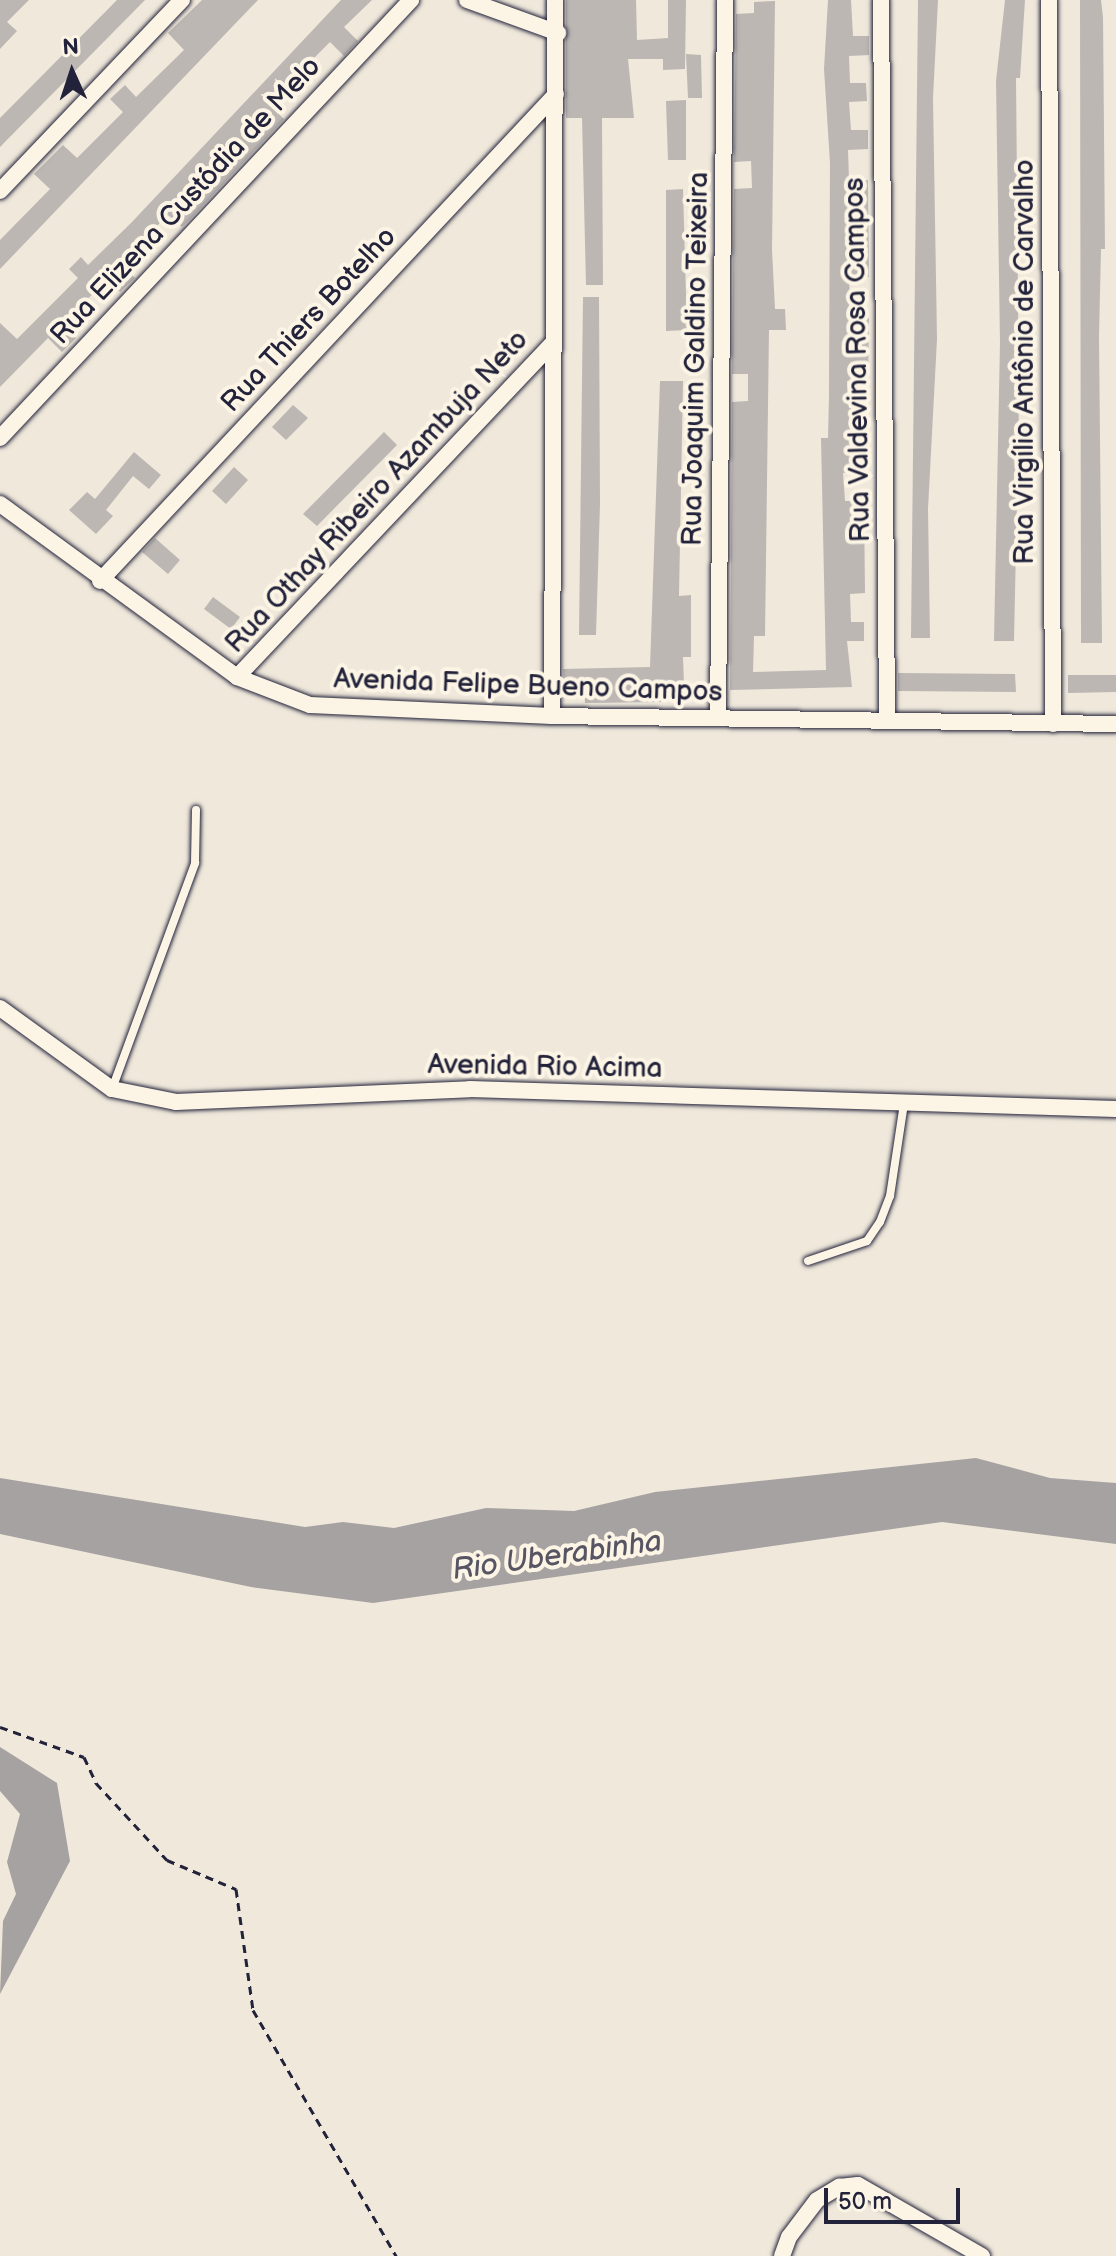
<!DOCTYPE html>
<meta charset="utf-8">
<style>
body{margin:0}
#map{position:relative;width:1116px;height:2256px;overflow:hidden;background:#efe8db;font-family:"Balsamiq Sans",sans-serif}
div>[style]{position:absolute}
.water>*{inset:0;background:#a6a2a2}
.building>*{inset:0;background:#bcb7b3}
.path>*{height:3px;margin-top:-1.5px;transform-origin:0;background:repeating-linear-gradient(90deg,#22223b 0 8px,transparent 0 14px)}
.roads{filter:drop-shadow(0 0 2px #22223b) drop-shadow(0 0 2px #22223b)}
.lane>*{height:8px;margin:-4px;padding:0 4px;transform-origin:4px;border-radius:4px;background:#fcf5e5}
.street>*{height:16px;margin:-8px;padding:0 8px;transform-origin:8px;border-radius:8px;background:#fcf5e5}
span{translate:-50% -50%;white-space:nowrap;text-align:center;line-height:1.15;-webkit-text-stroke:8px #fcf5e5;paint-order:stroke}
.street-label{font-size:28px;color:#22223b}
.water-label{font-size:30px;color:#575564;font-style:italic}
.north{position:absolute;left:32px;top:32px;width:80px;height:80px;-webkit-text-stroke:6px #fcf5e5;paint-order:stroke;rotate:357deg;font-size:22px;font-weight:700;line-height:32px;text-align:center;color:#22223b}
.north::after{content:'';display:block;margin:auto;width:28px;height:36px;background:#22223b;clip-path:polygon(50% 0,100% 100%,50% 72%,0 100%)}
.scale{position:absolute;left:824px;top:2188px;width:136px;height:36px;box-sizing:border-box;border:4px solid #22223b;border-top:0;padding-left:10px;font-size:24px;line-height:28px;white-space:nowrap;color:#22223b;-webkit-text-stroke:6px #fcf5e5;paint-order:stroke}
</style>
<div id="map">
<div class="water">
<i style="clip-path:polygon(976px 1458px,1050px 1478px,1116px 1483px,1116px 1544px,942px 1522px,373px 1603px,251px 1587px,0 1534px,0 1478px,305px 1527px,343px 1522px,394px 1528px,486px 1508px,574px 1511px,655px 1492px)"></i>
<i style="clip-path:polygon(0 1747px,57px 1783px,70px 1861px,0 1994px,3px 1921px,16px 1894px,7px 1862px,20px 1814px,0 1791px)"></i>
</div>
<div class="building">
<i style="clip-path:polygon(0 0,29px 0,7px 22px,17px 31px,0 49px)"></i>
<i style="clip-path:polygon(117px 0,145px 0,0 147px,0 118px)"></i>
<i style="clip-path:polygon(202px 0,258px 0,0 269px,0 240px,50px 189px,34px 174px,63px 145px,77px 158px,123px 112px,110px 99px,125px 85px,136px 97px,184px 50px,168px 33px)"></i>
<i style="clip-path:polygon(341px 0,372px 0,344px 27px,358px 41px,344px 56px,330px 42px,268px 104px,284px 119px,194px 215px,182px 227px,168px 215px,120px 262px,135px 278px,120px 292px,108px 279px,62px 324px,76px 338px,62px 352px,48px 338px,0 387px,0 323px,17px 339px,78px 278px,69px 269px,81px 257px,88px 265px,131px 223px)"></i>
<i style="clip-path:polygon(566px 0,636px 0,637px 40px,668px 38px,668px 0,686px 0,685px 69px,663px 70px,663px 59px,628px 59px,634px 118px,602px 118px,603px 285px,586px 285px,582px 118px,566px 118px)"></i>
<i style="clip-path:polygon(828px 0,851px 0,853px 36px,869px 36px,869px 55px,849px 56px,850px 83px,866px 83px,867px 101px,849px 102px,851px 130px,868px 130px,868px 149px,848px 150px,849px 180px,868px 180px,869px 277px,849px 278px,851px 318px,869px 318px,868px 381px,847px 381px,849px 408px,867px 408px,867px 427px,863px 427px,863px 472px,843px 473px,845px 501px,864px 501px,865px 593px,850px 594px,851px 622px,864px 622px,864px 641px,847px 641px,852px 687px,730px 690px,732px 402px,748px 401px,748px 374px,732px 374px,734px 189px,752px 188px,751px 161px,734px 162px,736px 14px,754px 13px,754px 2px,775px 1px,772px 250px,775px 309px,785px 309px,786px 330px,769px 330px,765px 636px,754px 636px,753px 672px,826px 670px,821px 438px,828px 438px,829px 395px,830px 163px,824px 69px)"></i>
<i style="clip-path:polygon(918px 0,938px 0,933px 98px,937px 339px,928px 509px,930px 638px,911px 638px)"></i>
<i style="clip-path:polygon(1005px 0,1025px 0,1020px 78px,1016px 78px,1019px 404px,1014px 641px,994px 641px,1000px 343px,996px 81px)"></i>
<i style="clip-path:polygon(1080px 0,1101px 0,1103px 17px,1105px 249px,1101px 249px,1099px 337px,1102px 643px,1081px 643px)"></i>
<i style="clip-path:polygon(686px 54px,701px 55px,702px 98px,688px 98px)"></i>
<i style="clip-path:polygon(686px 100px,686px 160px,668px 160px,666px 101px)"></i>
<i style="clip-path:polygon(683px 189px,687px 330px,666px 331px,666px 190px)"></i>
<i style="clip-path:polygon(583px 297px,599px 297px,600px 504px,596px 635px,579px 635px)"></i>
<i style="clip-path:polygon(660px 381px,683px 381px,679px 596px,691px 595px,691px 657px,683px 657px,684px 685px,660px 686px,661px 702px,585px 703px,584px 685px,564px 686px,563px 669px,650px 667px)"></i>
<i style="clip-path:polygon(293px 405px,308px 418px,286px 440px,272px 427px)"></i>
<i style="clip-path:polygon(384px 432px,397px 445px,317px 526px,303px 514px)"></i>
<i style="clip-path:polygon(134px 452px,161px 475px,149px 489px,133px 476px,106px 510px,113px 516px,96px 534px,69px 510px,87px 492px,95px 499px)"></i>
<i style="clip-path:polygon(234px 467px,248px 480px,226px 504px,212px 491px)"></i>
<i style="clip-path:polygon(155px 538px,180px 560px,168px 574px,142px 552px)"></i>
<i style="clip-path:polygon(213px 597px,240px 617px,231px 629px,204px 609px)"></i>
<i style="clip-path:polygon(898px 673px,1015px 674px,1016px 692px,898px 691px)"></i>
<i style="clip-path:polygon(1068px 675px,1116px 675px,1116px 692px,1068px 693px)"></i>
</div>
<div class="path">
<i style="left:0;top:1727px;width:89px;rotate:19.7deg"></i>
<i style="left:84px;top:1757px;width:29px;rotate:65deg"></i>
<i style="left:96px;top:1783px;width:105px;rotate:47.3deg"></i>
<i style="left:167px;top:1860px;width:75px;rotate:22.8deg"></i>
<i style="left:236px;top:1889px;width:122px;rotate:82deg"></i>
<i style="left:253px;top:2010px;width:285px;rotate:59.8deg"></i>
</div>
<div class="roads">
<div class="lane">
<i style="left:112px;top:1089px;width:241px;rotate:-69.8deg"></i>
<i style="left:195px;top:863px;width:53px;rotate:-88.9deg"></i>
<i style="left:808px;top:1261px;width:62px;rotate:-18.7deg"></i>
<i style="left:867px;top:1241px;width:23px;rotate:-56deg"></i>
<i style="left:880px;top:1222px;width:28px;rotate:-69deg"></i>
<i style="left:890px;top:1196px;width:94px;rotate:-81.4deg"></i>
</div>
<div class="street">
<i style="left:467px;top:0;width:97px;rotate:19.9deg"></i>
<i style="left:881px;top:0;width:720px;rotate:89.52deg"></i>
<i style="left:1049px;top:0;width:724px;rotate:89.68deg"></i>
<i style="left:0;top:191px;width:264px;rotate:-46.4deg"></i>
<i style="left:0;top:438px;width:601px;rotate:-46.82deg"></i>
<i style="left:0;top:504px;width:293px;rotate:36.1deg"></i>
<i style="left:237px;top:677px;width:78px;rotate:21deg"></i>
<i style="left:310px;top:705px;width:242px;rotate:2.6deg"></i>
<i style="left:552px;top:716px;width:564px;rotate:0.81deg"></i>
<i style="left:100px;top:581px;width:667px;rotate:-46.88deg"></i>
<i style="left:237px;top:677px;width:461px;rotate:-46.6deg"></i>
<i style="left:552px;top:716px;width:716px;rotate:-89.76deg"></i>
<i style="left:718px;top:718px;width:718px;rotate:-89.44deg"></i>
<i style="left:0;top:1008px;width:138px;rotate:35.9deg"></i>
<i style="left:112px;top:1089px;width:65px;rotate:11.5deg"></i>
<i style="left:176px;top:1102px;width:294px;rotate:-2.5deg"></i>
<i style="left:470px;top:1089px;width:646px;rotate:1.77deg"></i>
<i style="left:782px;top:2256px;width:20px;rotate:-70deg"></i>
<i style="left:789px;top:2237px;width:46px;rotate:-52.9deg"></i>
<i style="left:817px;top:2200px;width:26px;rotate:-31deg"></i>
<i style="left:839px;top:2187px;width:19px;rotate:-6deg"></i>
<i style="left:858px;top:2185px;width:143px;rotate:29.8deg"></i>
</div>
</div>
<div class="street-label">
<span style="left:186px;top:201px;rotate:-47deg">Rua Elizena Custódia de Melo</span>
<span style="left:309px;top:320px;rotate:-47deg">Rua Thiers Botelho</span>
<span style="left:696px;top:359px;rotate:-89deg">Rua Joaquim Galdino Teixeira</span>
<span style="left:858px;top:360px;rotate:-91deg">Rua Valdevina Rosa Campos</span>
<span style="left:1025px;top:362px;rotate:-90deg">Rua Virgílio Antônio de Carvalho</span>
<span style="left:377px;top:492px;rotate:-47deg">Rua Othay Ribeiro Azambuja Neto</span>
<span style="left:528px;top:686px;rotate:2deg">Avenida Felipe Bueno Campos</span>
<span style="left:545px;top:1067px;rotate:1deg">Avenida Rio Acima</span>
</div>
<div class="water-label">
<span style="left:557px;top:1556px;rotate:-8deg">Rio Uberabinha</span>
</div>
<div class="north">N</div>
<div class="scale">50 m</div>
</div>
